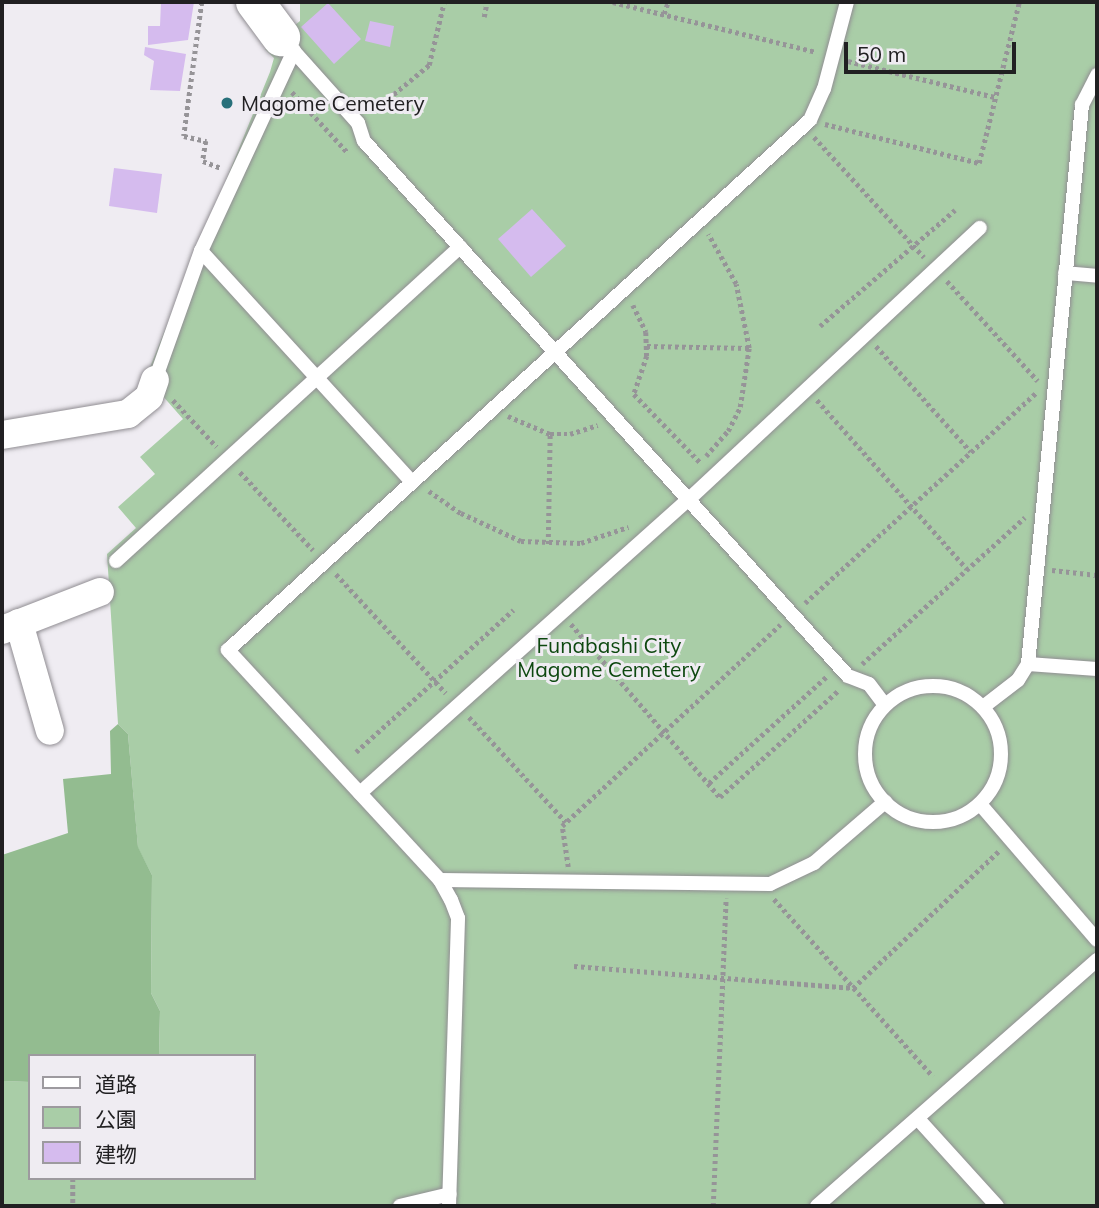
<!DOCTYPE html>
<meta charset="utf-8">
<style>
body{margin:0}
#map{position:relative;width:1099px;height:1208px;overflow:hidden;background:#efecf2;font-family:Mulish,"Noto Sans JP",sans-serif}
div>[style]{position:absolute}
.green>*{inset:0;background:#a9cda7}
.forest>*{inset:0;background:#93bc90}
.building>*{inset:0;background:#d5bbee}
.path>*{height:4.5px;margin-top:-2.25px;transform-origin:0;background:repeating-linear-gradient(90deg,#969498 0 3.5px,transparent 0 7px)}
.roads{filter:drop-shadow(0 0 2px #918e93) drop-shadow(0 0 2px #918e93)}
.lane>*{height:14px;margin:-7px;padding:0 7px;transform-origin:7px;border-radius:7px;background:#fff}
.lane>.ring{margin:-7px;padding:0;box-sizing:content-box;background:none;border:14px solid #fff;border-radius:50%}
.street>*{height:28px;margin:-14px;padding:0 14px;transform-origin:14px;border-radius:14px;background:#fff}
.secondary>*{height:38px;margin:-19px;padding:0 19px;transform-origin:19px;border-radius:19px;background:#fff}
.dots>*{width:19px;height:19px;translate:-50% -50%;box-sizing:border-box;border:4px solid #efecf2;border-radius:50%}
span{translate:-50% -50%;white-space:nowrap;text-align:center;line-height:1.15;-webkit-text-stroke:6px #efecf2;paint-order:stroke}
.poi-label{font-size:21px;color:#212022}
.left{translate:0 -50%;text-align:left}
.park-label{font-size:21px;color:#0d480f}
.frame{position:absolute;inset:0;border:4px solid #212022;pointer-events:none}
.legend{position:absolute;left:28px;top:1054px;width:228px;height:126px;box-sizing:border-box;background:#efecf2;border:2px solid #9d9a9f;margin:0;padding:9px 12px;list-style:none;font-size:21px;color:#212022}
.legend li{display:flex;align-items:center;gap:14px;height:35px}
.legend b{width:35px;border:2px solid #9d9a9f}
.scale{position:absolute;left:844px;top:42px;width:172px;height:32px;box-sizing:border-box;border:4px solid #212022;border-top:0;padding-left:9px;font-size:21px;line-height:24px;white-space:nowrap;color:#212022;-webkit-text-stroke:5px #efecf2;paint-order:stroke}
</style>
<div id="map">
<div class="green">
<i style="clip-path:polygon(300px 2px,1097px 2px,1097px 1206px,2px 1206px,4px 1081px,30px 1082px,30px 1178px,254px 1178px,254px 1056px,159px 1056px,160px 1011px,151px 993px,152px 875px,138px 848px,128px 734px,118px 724px,107px 554px,136px 528px,118px 507px,155px 474px,140px 457px,183px 419px,146px 377px,270px 72px,274px 58px,265px 49px,300px 21px)"></i>
</div>
<div class="forest">
<i style="clip-path:polygon(118px 724px,128px 734px,138px 847px,152px 875px,151px 993px,160px 1011px,159px 1056px,30px 1056px,30px 1082px,2px 1081px,2px 855px,68px 833px,63px 779px,111px 774px,110px 731px)"></i>
</div>
<div class="building">
<i style="clip-path:polygon(161px 2px,194px 2px,188px 40px,148px 45px,148px 26px,160px 26px)"></i>
<i style="clip-path:polygon(328px 3px,361px 39px,334px 64px,301px 27px)"></i>
<i style="clip-path:polygon(370px 21px,394px 26px,390px 47px,365px 41px)"></i>
<i style="clip-path:polygon(145px 47px,186px 54px,180px 91px,150px 90px,154px 61px,144px 55px)"></i>
<i style="clip-path:polygon(114px 168px,162px 174px,157px 213px,109px 206px)"></i>
<i style="clip-path:polygon(532px 209px,566px 246px,531px 277px,498px 239px)"></i>
</div>
<div class="path">
<i style="left:202px;top:2px;width:135px;rotate:97.7deg"></i>
<i style="left:184px;top:136px;width:23px;rotate:13deg"></i>
<i style="left:206px;top:141px;width:20px;rotate:99deg"></i>
<i style="left:203px;top:161px;width:19px;rotate:21deg"></i>
<i style="left:613px;top:2px;width:209px;rotate:13.8deg"></i>
<i style="left:664px;top:14px;width:13px;rotate:-72deg"></i>
<i style="left:484px;top:17px;width:15px;rotate:-79deg"></i>
<i style="left:848px;top:61px;width:151px;rotate:13.8deg"></i>
<i style="left:292px;top:92px;width:83px;rotate:47.4deg"></i>
<i style="left:372px;top:112px;width:74px;rotate:-39.5deg"></i>
<i style="left:429px;top:65px;width:65px;rotate:-76.6deg"></i>
<i style="left:825px;top:124px;width:159px;rotate:14.2deg"></i>
<i style="left:979px;top:163px;width:166px;rotate:-76deg"></i>
<i style="left:814px;top:137px;width:163px;rotate:47.5deg"></i>
<i style="left:947px;top:281px;width:135px;rotate:47.7deg"></i>
<i style="left:633px;top:305px;width:30px;rotate:64deg"></i>
<i style="left:646px;top:332px;width:24px;rotate:88deg"></i>
<i style="left:647px;top:356px;width:40px;rotate:108.9deg"></i>
<i style="left:634px;top:394px;width:95px;rotate:45.9deg"></i>
<i style="left:820px;top:326px;width:178px;rotate:-40.7deg"></i>
<i style="left:647px;top:346px;width:102px;rotate:1.1deg"></i>
<i style="left:876px;top:346px;width:142px;rotate:48.1deg"></i>
<i style="left:173px;top:400px;width:64px;rotate:46.9deg"></i>
<i style="left:817px;top:400px;width:226px;rotate:48.4deg"></i>
<i style="left:508px;top:416px;width:46px;rotate:23.2deg"></i>
<i style="left:550px;top:434px;width:20px"></i>
<i style="left:570px;top:434px;width:29px;rotate:-18deg"></i>
<i style="left:706px;top:456px;width:33px;rotate:-49deg"></i>
<i style="left:728px;top:431px;width:27px;rotate:-63deg"></i>
<i style="left:740px;top:407px;width:60px;rotate:-81.3deg"></i>
<i style="left:749px;top:348px;width:65px;rotate:-101.5deg"></i>
<i style="left:736px;top:284px;width:57px;rotate:-119.2deg"></i>
<i style="left:240px;top:472px;width:107px;rotate:46.9deg"></i>
<i style="left:429px;top:491px;width:39px;rotate:35deg"></i>
<i style="left:461px;top:513px;width:66px;rotate:25deg"></i>
<i style="left:521px;top:541px;width:60px;rotate:1.9deg"></i>
<i style="left:581px;top:543px;width:50px;rotate:-18.8deg"></i>
<i style="left:548px;top:544px;width:110px;rotate:-89deg"></i>
<i style="left:1052px;top:570px;width:45px;rotate:6.3deg"></i>
<i style="left:336px;top:574px;width:162px;rotate:47.3deg"></i>
<i style="left:805px;top:603px;width:314px;rotate:-42.3deg"></i>
<i style="left:571px;top:624px;width:228px;rotate:49.3deg"></i>
<i style="left:720px;top:797px;width:160px;rotate:-42deg"></i>
<i style="left:862px;top:664px;width:219px;rotate:-42deg"></i>
<i style="left:469px;top:717px;width:143px;rotate:47.3deg"></i>
<i style="left:356px;top:752px;width:212px;rotate:-42.1deg"></i>
<i style="left:709px;top:783px;width:161px;rotate:-42.2deg"></i>
<i style="left:568px;top:867px;width:41px;rotate:-98.3deg"></i>
<i style="left:562px;top:826px;width:297px;rotate:-42.7deg"></i>
<i style="left:774px;top:899px;width:238px;rotate:48.1deg"></i>
<i style="left:574px;top:966px;width:280px;rotate:4.5deg"></i>
<i style="left:853px;top:988px;width:202px;rotate:-43.2deg"></i>
<i style="left:73px;top:1178px;width:28px;rotate:90deg"></i>
<i style="left:713px;top:1206px;width:308px;rotate:-87.6deg"></i>
</div>
<div class="roads">
<div class="lane">
<i style="left:282px;top:38px;width:114px;rotate:48.2deg"></i>
<i style="left:358px;top:123px;width:19px;rotate:72deg"></i>
<i style="left:364px;top:141px;width:721px;rotate:47.87deg"></i>
<i style="left:848px;top:676px;width:22px;rotate:21deg"></i>
<i style="left:869px;top:684px;width:26px;rotate:53deg"></i>
<i style="left:201px;top:251px;width:313px;rotate:47.6deg"></i>
<i style="left:1065px;top:273px;width:32px;rotate:5deg"></i>
<i style="left:155px;top:380px;width:137px;rotate:-70.4deg"></i>
<i style="left:201px;top:251px;width:221px;rotate:-65.1deg"></i>
<i style="left:116px;top:561px;width:466px;rotate:-42.4deg"></i>
<i style="left:1028px;top:664px;width:69px;rotate:4.1deg"></i>
<i class="ring" style="left:865px;top:686px;width:122px;height:122px"></i>
<i style="left:983px;top:707px;width:44px;rotate:-37.6deg"></i>
<i style="left:1018px;top:680px;width:19px;rotate:-58deg"></i>
<i style="left:1028px;top:664px;width:562px;rotate:-84.48deg"></i>
<i style="left:1082px;top:105px;width:34px;rotate:-63deg"></i>
<i style="left:360px;top:793px;width:440px;rotate:-41.8deg"></i>
<i style="left:688px;top:500px;width:399px;rotate:-43deg"></i>
<i style="left:980px;top:804px;width:179px;rotate:49.3deg"></i>
<i style="left:440px;top:880px;width:330px;rotate:0.7deg"></i>
<i style="left:770px;top:884px;width:49px;rotate:-25.5deg"></i>
<i style="left:814px;top:863px;width:94px;rotate:-40.7deg"></i>
<i style="left:919px;top:1120px;width:116px;rotate:47.8deg"></i>
<i style="left:400px;top:1206px;width:51px;rotate:-13.5deg"></i>
<i style="left:449px;top:1206px;width:288px;rotate:-88.2deg"></i>
<i style="left:458px;top:918px;width:19px;rotate:-111deg"></i>
<i style="left:451px;top:900px;width:23px;rotate:-119deg"></i>
<i style="left:440px;top:880px;width:313px;rotate:-132.7deg"></i>
<i style="left:228px;top:650px;width:787px;rotate:-42.32deg"></i>
<i style="left:810px;top:120px;width:34px;rotate:-66deg"></i>
<i style="left:824px;top:89px;width:90px;rotate:-75.2deg"></i>
<i style="left:817px;top:1206px;width:373px;rotate:-41.3deg"></i>
</div>
<div class="street">
<i style="left:2px;top:435px;width:128px;rotate:-9.5deg"></i>
<i style="left:128px;top:414px;width:27px;rotate:-39deg"></i>
<i style="left:149px;top:397px;width:18px;rotate:-71deg"></i>
<i style="left:19px;top:623px;width:112px;rotate:74deg"></i>
<i style="left:2px;top:630px;width:105px;rotate:-21.2deg"></i>
</div>
<div class="secondary">
<i style="left:255px;top:2px;width:44px;rotate:53.4deg"></i>
</div>
</div>
<div class="dots">
<i style="left:227px;top:103px;background:#28707a"></i>
</div>
<div class="poi-label">
<span class="left" style="left:241px;top:103px">Magome Cemetery</span>
</div>
<div class="park-label">
<span style="left:609px;top:657px">Funabashi City<br>Magome Cemetery</span>
</div>
<div class="frame"></div>
<ul class="legend">
<li><b style="height:9px;background:#fff"></b>道路</li>
<li><b style="height:19px;background:#a9cda7"></b>公園</li>
<li><b style="height:19px;background:#d5bbee"></b>建物</li>
</ul>
<div class="scale">50 m</div>
</div>
